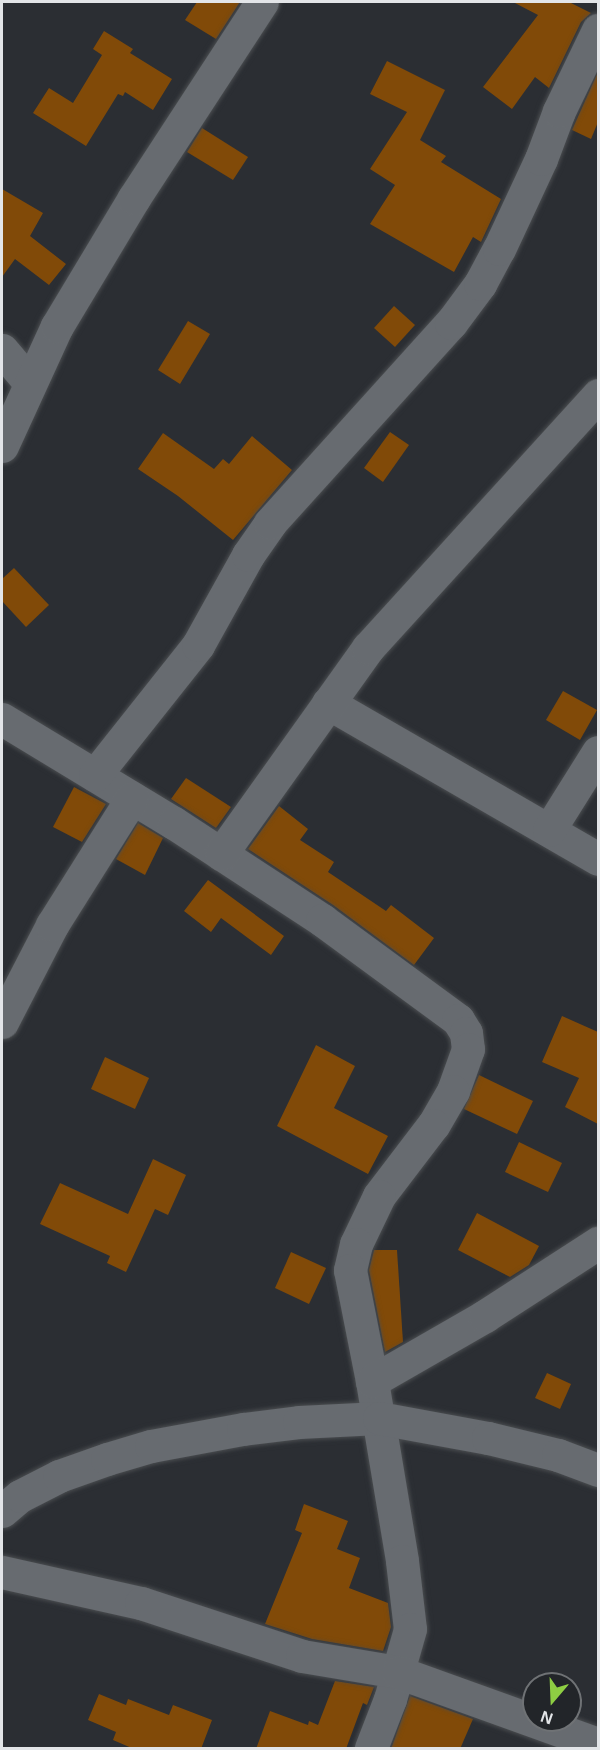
<!DOCTYPE html>
<style>
body{margin:0}
#map{position:relative;width:600px;height:1750px;overflow:hidden;background:#2b2e33;font-family:Arial,sans-serif}
div>[style]{position:absolute}
.building>*{inset:0;background:#814a08}
.roads{filter:drop-shadow(0 0 2px #4a4d50) drop-shadow(0 0 2px #4a4d50)}
.minor>*{height:33px;margin:-16.5px;padding:0 16.5px;transform-origin:16.5px;border-radius:16.5px;background:#676b70}
span{translate:-50% -50%;white-space:nowrap;text-align:center;line-height:1.15;-webkit-text-stroke:4.5px #222529;paint-order:stroke}
.frame{position:absolute;inset:0;border:3px solid #e3e5e8;pointer-events:none}
.north{position:absolute;left:522px;top:1672px;width:60px;height:60px;box-sizing:border-box;background:#222529;border:2px solid #6f7275;border-radius:50%;rotate:199deg;font-size:16px;font-weight:700;line-height:24px;text-align:center;color:#e3e5e8}
.north::after{content:'';display:block;margin:auto;width:21px;height:27px;background:#8ece43;clip-path:polygon(50% 0,100% 100%,50% 72%,0 100%)}
</style>
<div id="map">
<div class="building">
<i style="clip-path:polygon(197px 2px,240px 2px,216px 39px,185px 20px)"></i>
<i style="clip-path:polygon(513px 2px,569px 2px,591px 13px,581px 22px,549px 88px,535px 77px,512px 109px,483px 87px,538px 15px)"></i>
<i style="clip-path:polygon(104px 31px,133px 49px,130px 53px,172px 79px,153px 110px,125px 92px,123px 96px,118px 94px,86px 146px,33px 113px,49px 88px,73px 103px,102px 55px,93px 49px)"></i>
<i style="clip-path:polygon(387px 61px,445px 90px,420px 140px,446px 156px,441px 162px,501px 199px,481px 242px,473px 237px,454px 272px,370px 224px,395px 185px,370px 169px,407px 112px,370px 94px)"></i>
<i style="clip-path:polygon(598px 72px,598px 122px,591px 139px,572px 130px)"></i>
<i style="clip-path:polygon(202px 128px,248px 157px,233px 180px,187px 152px)"></i>
<i style="clip-path:polygon(2px 189px,43px 213px,30px 236px,66px 264px,49px 285px,15px 259px,2px 277px)"></i>
<i style="clip-path:polygon(394px 306px,415px 325px,395px 347px,374px 328px)"></i>
<i style="clip-path:polygon(188px 321px,210px 334px,180px 384px,158px 370px)"></i>
<i style="clip-path:polygon(390px 432px,409px 445px,383px 482px,364px 468px)"></i>
<i style="clip-path:polygon(163px 433px,214px 469px,223px 459px,229px 464px,252px 436px,292px 470px,233px 540px,178px 496px,138px 469px)"></i>
<i style="clip-path:polygon(14px 568px,49px 605px,26px 627px,2px 601px,2px 579px)"></i>
<i style="clip-path:polygon(563px 691px,597px 710px,580px 740px,546px 720px)"></i>
<i style="clip-path:polygon(186px 778px,231px 807px,216px 828px,171px 799px)"></i>
<i style="clip-path:polygon(74px 787px,106px 804px,82px 842px,53px 827px)"></i>
<i style="clip-path:polygon(279px 806px,308px 829px,300px 840px,334px 862px,328px 872px,386px 911px,391px 905px,434px 938px,414px 965px,333px 905px,248px 849px)"></i>
<i style="clip-path:polygon(138px 823px,163px 838px,145px 875px,116px 859px)"></i>
<i style="clip-path:polygon(208px 880px,284px 936px,271px 955px,221px 918px,211px 932px,184px 911px)"></i>
<i style="clip-path:polygon(562px 1016px,598px 1032px,598px 1124px,565px 1107px,579px 1078px,542px 1062px)"></i>
<i style="clip-path:polygon(316px 1045px,355px 1066px,334px 1108px,388px 1136px,368px 1174px,277px 1126px)"></i>
<i style="clip-path:polygon(105px 1057px,149px 1078px,135px 1109px,91px 1089px)"></i>
<i style="clip-path:polygon(479px 1075px,533px 1101px,517px 1134px,464px 1109px)"></i>
<i style="clip-path:polygon(519px 1142px,562px 1163px,548px 1192px,505px 1172px)"></i>
<i style="clip-path:polygon(153px 1159px,186px 1175px,168px 1215px,155px 1209px,126px 1272px,107px 1263px,110px 1256px,40px 1224px,60px 1183px,128px 1214px)"></i>
<i style="clip-path:polygon(477px 1213px,539px 1246px,529px 1265px,510px 1277px,458px 1250px)"></i>
<i style="clip-path:polygon(374px 1250px,397px 1250px,403px 1342px,385px 1352px,369px 1270px)"></i>
<i style="clip-path:polygon(291px 1252px,326px 1268px,309px 1304px,275px 1288px)"></i>
<i style="clip-path:polygon(547px 1373px,571px 1384px,560px 1409px,535px 1398px)"></i>
<i style="clip-path:polygon(304px 1504px,348px 1521px,337px 1549px,360px 1558px,349px 1588px,388px 1603px,391px 1627px,383px 1651px,312px 1639px,265px 1624px,302px 1533px,295px 1530px)"></i>
<i style="clip-path:polygon(335px 1681px,374px 1687px,367px 1705px,363px 1703px,346px 1749px,256px 1749px,270px 1711px,308px 1725px,309px 1721px,318px 1725px)"></i>
<i style="clip-path:polygon(99px 1694px,126px 1705px,128px 1699px,169px 1715px,173px 1705px,212px 1720px,201px 1749px,134px 1749px,113px 1740px,116px 1732px,88px 1720px)"></i>
<i style="clip-path:polygon(410px 1696px,473px 1719px,460px 1749px,391px 1749px)"></i>
</div>
<div class="roads">
<div class="minor">
<i style="left:2px;top:350px;width:43px;rotate:49.7deg"></i>
<i style="left:2px;top:446px;width:132px;rotate:-65.4deg"></i>
<i style="left:57px;top:326px;width:149px;rotate:-59deg"></i>
<i style="left:134px;top:198px;width:234px;rotate:-56.9deg"></i>
<i style="left:328px;top:703px;width:312px;rotate:30deg"></i>
<i style="left:2px;top:719px;width:201px;rotate:31.2deg"></i>
<i style="left:174px;top:823px;width:177px;rotate:33.2deg"></i>
<i style="left:322px;top:920px;width:169px;rotate:36.3deg"></i>
<i style="left:458px;top:1020px;width:15px;rotate:58deg"></i>
<i style="left:466px;top:1033px;width:16px;rotate:83deg"></i>
<i style="left:468px;top:1049px;width:45px;rotate:109.7deg"></i>
<i style="left:453px;top:1091px;width:39px;rotate:120deg"></i>
<i style="left:433px;top:1125px;width:89px;rotate:127.3deg"></i>
<i style="left:379px;top:1196px;width:53px;rotate:115.6deg"></i>
<i style="left:356px;top:1244px;width:27px;rotate:103deg"></i>
<i style="left:350px;top:1270px;width:113px;rotate:78.8deg"></i>
<i style="left:372px;top:1381px;width:182px;rotate:80.5deg"></i>
<i style="left:402px;top:1561px;width:68px;rotate:83.3deg"></i>
<i style="left:410px;top:1629px;width:73px;rotate:105.9deg"></i>
<i style="left:390px;top:1699px;width:53px;rotate:111.2deg"></i>
<i style="left:95px;top:775px;width:166px;rotate:-51.6deg"></i>
<i style="left:198px;top:645px;width:103px;rotate:-60.9deg"></i>
<i style="left:248px;top:555px;width:39px;rotate:-55deg"></i>
<i style="left:270px;top:523px;width:270px;rotate:-47.9deg"></i>
<i style="left:451px;top:323px;width:49px;rotate:-53.4deg"></i>
<i style="left:480px;top:284px;width:40px;rotate:-62deg"></i>
<i style="left:499px;top:249px;width:99px;rotate:-65deg"></i>
<i style="left:541px;top:159px;width:51px;rotate:-69.4deg"></i>
<i style="left:559px;top:111px;width:90px;rotate:-64.3deg"></i>
<i style="left:549px;top:830px;width:92px;rotate:-57.9deg"></i>
<i style="left:221px;top:854px;width:253px;rotate:-54.5deg"></i>
<i style="left:368px;top:648px;width:342px;rotate:-47.7deg"></i>
<i style="left:2px;top:1022px;width:109px;rotate:-62.7deg"></i>
<i style="left:52px;top:925px;width:150px;rotate:-57.8deg"></i>
<i style="left:372px;top:1381px;width:130px;rotate:-29.9deg"></i>
<i style="left:485px;top:1316px;width:135px;rotate:-32.9deg"></i>
<i style="left:2px;top:1511px;width:23px;rotate:-40deg"></i>
<i style="left:20px;top:1496px;width:44px;rotate:-27.1deg"></i>
<i style="left:59px;top:1476px;width:51px;rotate:-19.5deg"></i>
<i style="left:107px;top:1459px;width:46px;rotate:-16.5deg"></i>
<i style="left:151px;top:1446px;width:94px;rotate:-10.5deg"></i>
<i style="left:243px;top:1429px;width:56px;rotate:-7.1deg"></i>
<i style="left:299px;top:1422px;width:80px;rotate:-2.9deg"></i>
<i style="left:379px;top:1418px;width:111px;rotate:10.4deg"></i>
<i style="left:488px;top:1438px;width:72px;rotate:13.7deg"></i>
<i style="left:558px;top:1455px;width:43px;rotate:20.6deg"></i>
<i style="left:2px;top:1572px;width:142px;rotate:12.6deg"></i>
<i style="left:141px;top:1603px;width:169px;rotate:18.2deg"></i>
<i style="left:302px;top:1656px;width:97px;rotate:9.5deg"></i>
<i style="left:398px;top:1672px;width:213px;rotate:19.8deg"></i>
</div>
</div>
<div class="frame"></div>
<div class="north">N</div>
</div>
